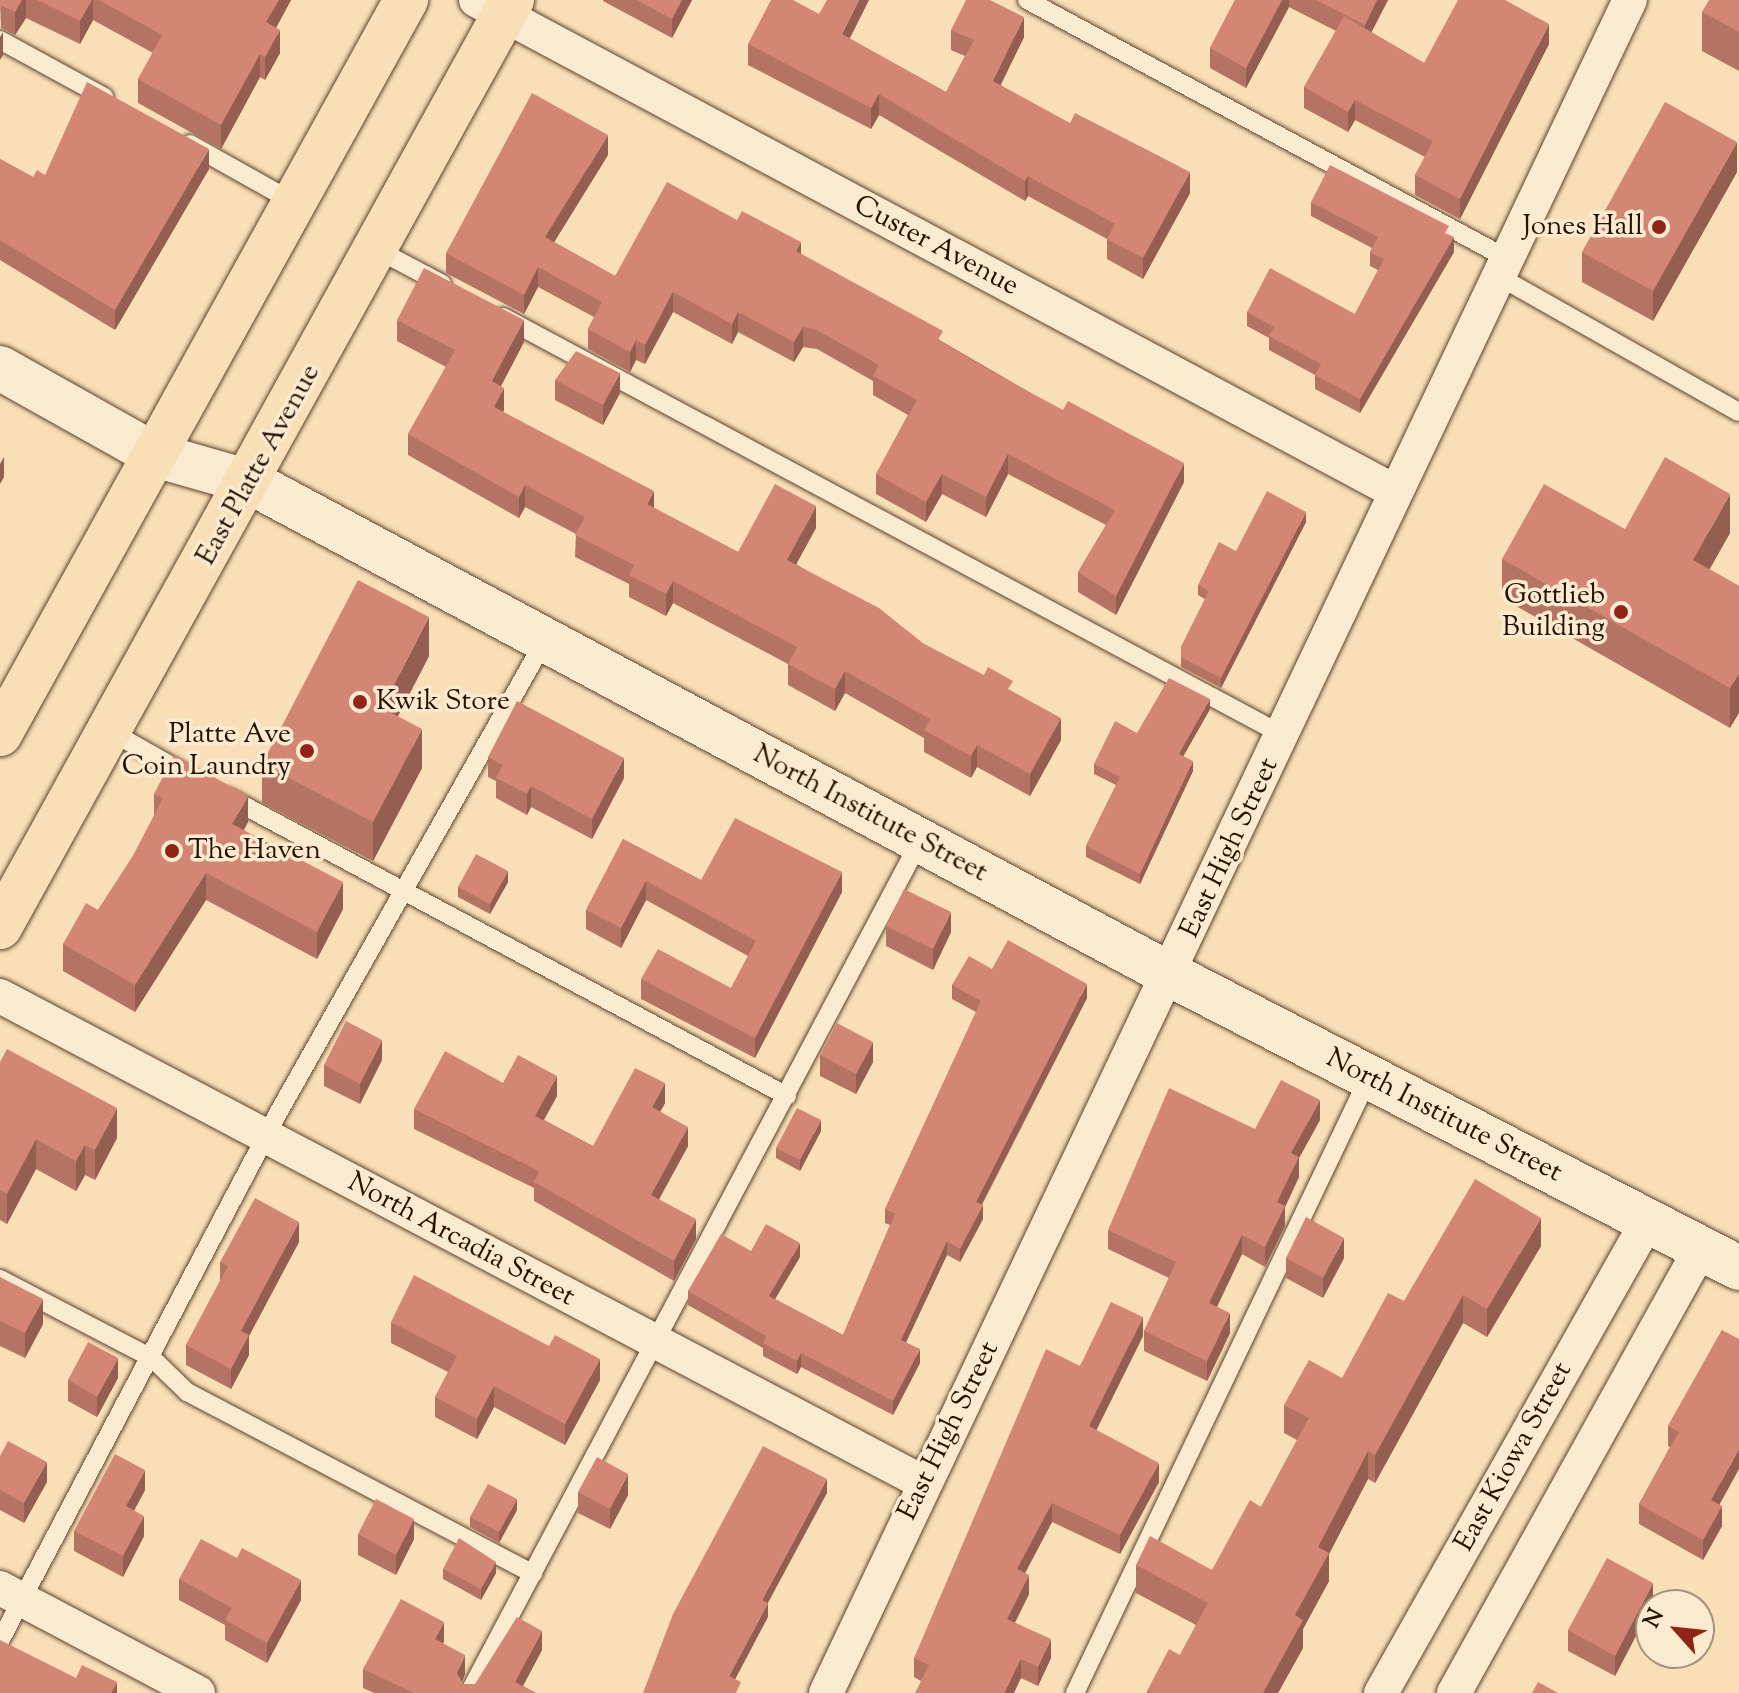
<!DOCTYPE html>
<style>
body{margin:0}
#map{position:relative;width:1739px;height:1693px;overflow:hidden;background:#f8dfb7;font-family:"Sorts Mill Goudy",serif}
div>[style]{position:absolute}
.roads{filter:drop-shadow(0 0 2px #5c432e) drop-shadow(0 0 2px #5c432e)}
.lane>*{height:18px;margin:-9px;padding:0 9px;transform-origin:9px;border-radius:9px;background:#faead0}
.street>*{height:34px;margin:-17px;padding:0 17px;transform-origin:17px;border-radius:17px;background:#faead0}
.secondary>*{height:44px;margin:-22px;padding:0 22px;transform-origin:22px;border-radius:22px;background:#faead0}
.primary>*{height:44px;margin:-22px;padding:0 22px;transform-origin:22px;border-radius:22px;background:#f8dfb7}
.wall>*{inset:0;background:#b57363}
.shaded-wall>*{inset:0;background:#945e50}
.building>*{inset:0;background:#d38673}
.dots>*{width:22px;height:22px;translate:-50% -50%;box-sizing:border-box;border:4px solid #faead0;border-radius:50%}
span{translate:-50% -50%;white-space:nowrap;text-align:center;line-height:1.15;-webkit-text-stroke:7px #faead0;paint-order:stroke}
.poi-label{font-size:28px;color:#280f00}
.right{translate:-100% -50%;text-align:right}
.left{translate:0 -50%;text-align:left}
.street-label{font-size:28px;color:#280f00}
.north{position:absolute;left:1635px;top:1589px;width:80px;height:80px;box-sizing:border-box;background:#faead0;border:2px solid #a6927d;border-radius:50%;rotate:297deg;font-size:22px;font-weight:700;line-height:32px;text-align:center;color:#280f00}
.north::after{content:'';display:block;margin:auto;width:28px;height:36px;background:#8f2418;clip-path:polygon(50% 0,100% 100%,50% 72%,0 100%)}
</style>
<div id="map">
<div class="roads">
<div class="lane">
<i style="left:1027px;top:0;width:546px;rotate:28.3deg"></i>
<i style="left:0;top:40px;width:119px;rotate:28.7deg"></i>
<i style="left:190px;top:144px;width:120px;rotate:29.3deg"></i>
<i style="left:376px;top:249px;width:75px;rotate:27.9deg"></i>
<i style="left:1500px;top:277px;width:274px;rotate:29.5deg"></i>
<i style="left:503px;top:317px;width:885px;rotate:28.19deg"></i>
<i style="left:110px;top:731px;width:93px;rotate:29.6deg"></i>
<i style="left:228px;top:797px;width:634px;rotate:28.14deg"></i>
<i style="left:0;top:1279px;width:171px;rotate:27.5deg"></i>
<i style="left:152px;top:1358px;width:49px;rotate:44.2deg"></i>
<i style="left:187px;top:1392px;width:391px;rotate:27.7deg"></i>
<i style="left:0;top:1641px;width:594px;rotate:-62.23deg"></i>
<i style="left:277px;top:1115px;width:545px;rotate:-60.57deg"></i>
<i style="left:469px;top:1693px;width:964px;rotate:-62.11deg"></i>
<i style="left:1075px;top:1693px;width:683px;rotate:-64.49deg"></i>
</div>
<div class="street">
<i style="left:476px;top:0;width:1043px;rotate:28.14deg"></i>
<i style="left:0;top:996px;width:1044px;rotate:27.79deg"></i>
<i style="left:0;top:1588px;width:224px;rotate:27.9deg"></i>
<i style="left:826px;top:1693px;width:1874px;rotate:-64.6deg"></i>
<i style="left:1381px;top:1693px;width:541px;rotate:-60.54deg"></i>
<i style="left:1454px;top:1693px;width:509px;rotate:-60.97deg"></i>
</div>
<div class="secondary">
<i style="left:0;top:368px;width:178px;rotate:29.3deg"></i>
<i style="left:155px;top:455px;width:99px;rotate:15.9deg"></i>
<i style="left:250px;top:482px;width:1045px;rotate:28.16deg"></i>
<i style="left:1171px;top:975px;width:639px;rotate:27.29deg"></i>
</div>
<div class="primary">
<i style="left:0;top:734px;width:839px;rotate:-61.05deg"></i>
<i style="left:0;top:927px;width:1059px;rotate:-61.09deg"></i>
</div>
</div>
<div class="wall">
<i style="clip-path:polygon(0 0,291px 0,276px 28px,280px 53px,265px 80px,260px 77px,221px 149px,138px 103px,138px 79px,153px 53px,93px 20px,80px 44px,26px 18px,15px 35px,1px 28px)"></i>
<i style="clip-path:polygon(603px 0,692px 0,672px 38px,603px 1px)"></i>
<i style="clip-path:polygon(1235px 0,1388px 0,1371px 32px,1424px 63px,1549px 44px,1460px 219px,1415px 195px,1415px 175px,1425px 157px,1355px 120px,1348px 132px,1304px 108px,1304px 87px,1336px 31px,1289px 7px,1246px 88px,1210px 68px,1210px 48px)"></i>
<i style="clip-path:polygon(1739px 0,1739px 71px,1702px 51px,1702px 12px)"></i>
<i style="clip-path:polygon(819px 14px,850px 39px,946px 92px,965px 56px,951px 50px,951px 30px,1024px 37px,1000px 85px,1190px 193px,1143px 279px,1107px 259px,1107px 239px,1028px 196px,1025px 201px,879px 115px,871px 129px,748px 65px,748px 44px)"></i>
<i style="clip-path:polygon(608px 155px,554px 242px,615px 276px,737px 220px,801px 254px,943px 342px,1184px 482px,1116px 615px,1078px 592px,1078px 572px,1106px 525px,1008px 474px,986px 517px,942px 494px,926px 522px,876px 494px,876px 474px,908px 415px,873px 395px,873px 381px,817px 349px,803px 347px,794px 362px,738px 332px,732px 344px,673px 312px,645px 364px,636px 360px,630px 372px,588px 349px,588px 329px,594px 317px,538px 287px,524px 314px,446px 273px,446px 253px)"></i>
<i style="clip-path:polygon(0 159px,33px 177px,45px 175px,209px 169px,115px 330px,0 260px)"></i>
<i style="clip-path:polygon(1737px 172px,1653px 321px,1582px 282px,1582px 252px)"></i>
<i style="clip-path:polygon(1311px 202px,1449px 235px,1454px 252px,1360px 413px,1315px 389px,1315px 375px,1269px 350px,1269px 338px,1247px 326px,1247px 312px,1355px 314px,1378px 270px,1370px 266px,1370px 252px,1372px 248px,1311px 216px)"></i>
<i style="clip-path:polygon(397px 320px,524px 342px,501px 386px,504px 410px,503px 412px,654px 508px,738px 552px,816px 528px,796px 564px,924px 644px,1013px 692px,1061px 740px,1030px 796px,977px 767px,971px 778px,924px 752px,924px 738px,845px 693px,835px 711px,788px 685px,788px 664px,673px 603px,666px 616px,629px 597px,629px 584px,575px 557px,576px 534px,525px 507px,519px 518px,408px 455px,408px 434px,446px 367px,397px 341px)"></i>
<i style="clip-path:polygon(555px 380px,620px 393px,603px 425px,555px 400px)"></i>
<i style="clip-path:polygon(1306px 522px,1221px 688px,1181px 667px,1181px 647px,1205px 599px,1198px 595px,1198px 585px,1236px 551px)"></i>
<i style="clip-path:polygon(1625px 529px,1730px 533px,1709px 569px,1739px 586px,1730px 728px,1502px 598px,1502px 559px)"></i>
<i style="clip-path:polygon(429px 656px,398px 716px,422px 768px,373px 861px,262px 803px,262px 764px)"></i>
<i style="clip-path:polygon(1210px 709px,1183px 756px,1193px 771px,1140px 884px,1086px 857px,1086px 846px,1116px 785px,1094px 774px,1094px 764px,1137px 733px)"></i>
<i style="clip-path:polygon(488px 757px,624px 778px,592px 839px,531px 807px,527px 815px,496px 798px,496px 781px,488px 777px)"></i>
<i style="clip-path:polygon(154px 794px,248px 822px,244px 830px,343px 909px,317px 959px,206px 900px,135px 1012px,63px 971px,63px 944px,98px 910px,133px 856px,154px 816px)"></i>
<i style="clip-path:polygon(623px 839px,701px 880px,842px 892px,755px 1058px,641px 999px,641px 979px,731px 988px,748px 956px,646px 900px,621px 948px,586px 929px,586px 910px)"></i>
<i style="clip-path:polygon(508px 882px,490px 914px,458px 897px,458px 887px)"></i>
<i style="clip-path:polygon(886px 926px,951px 932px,933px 970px,886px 946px)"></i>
<i style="clip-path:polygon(992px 969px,1087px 998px,982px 1205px,983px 1219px,960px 1262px,947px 1255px,906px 1342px,920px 1363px,893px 1415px,801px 1367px,797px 1374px,763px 1356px,763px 1348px,688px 1305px,688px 1291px,751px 1251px,800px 1257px,775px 1299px,843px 1335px,890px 1225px,885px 1223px,885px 1209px,976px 1012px,952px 999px,952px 985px)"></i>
<i style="clip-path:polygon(820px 1055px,873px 1062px,856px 1094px,820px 1076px)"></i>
<i style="clip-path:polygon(382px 1060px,360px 1104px,324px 1086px,324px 1065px)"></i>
<i style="clip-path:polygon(0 1062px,117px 1138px,95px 1180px,85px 1175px,76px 1191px,36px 1169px,7px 1224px,0 1220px)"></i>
<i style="clip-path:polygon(503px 1083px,557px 1096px,544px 1120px,593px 1146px,665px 1103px,660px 1112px,688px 1146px,659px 1199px,696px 1239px,674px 1281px,534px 1201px,534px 1188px,414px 1129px,414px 1109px)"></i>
<i style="clip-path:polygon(1320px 1120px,1299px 1158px,1299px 1177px,1285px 1207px,1285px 1226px,1265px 1267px,1242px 1254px,1217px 1307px,1230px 1333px,1207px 1381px,1144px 1351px,1144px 1331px,1169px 1278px,1108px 1249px,1108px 1230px,1255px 1129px)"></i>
<i style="clip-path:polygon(821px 1131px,800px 1171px,776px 1158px,776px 1148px)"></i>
<i style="clip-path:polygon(299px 1242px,249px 1336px,249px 1355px,231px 1389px,186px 1365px,186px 1345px,220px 1281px,220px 1262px)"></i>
<i style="clip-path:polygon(1541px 1246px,1487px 1337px,1463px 1323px,1375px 1483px,1368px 1479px,1329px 1554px,1329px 1581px,1303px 1629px,1303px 1648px,1278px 1693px,1147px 1693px,1147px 1691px,1180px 1655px,1196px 1625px,1136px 1593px,1136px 1565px,1212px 1570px,1261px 1507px,1297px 1440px,1284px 1433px,1284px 1405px,1342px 1378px,1404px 1301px)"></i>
<i style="clip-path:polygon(1286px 1258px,1344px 1258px,1323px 1298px,1286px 1278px)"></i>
<i style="clip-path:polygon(0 1277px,43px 1324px,25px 1358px,0 1346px)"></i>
<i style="clip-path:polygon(391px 1322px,600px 1380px,565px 1445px,494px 1407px,477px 1439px,435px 1417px,435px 1397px,448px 1372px,391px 1343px)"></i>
<i style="clip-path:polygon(1722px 1330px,1720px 1504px,1722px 1526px,1703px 1560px,1639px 1524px,1639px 1504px,1670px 1447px,1668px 1446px,1668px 1426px)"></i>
<i style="clip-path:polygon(1143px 1336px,1096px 1430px,1159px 1482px,1120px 1554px,1052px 1522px,1025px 1573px,1029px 1594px,1015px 1623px,1051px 1658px,1038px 1686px,1021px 1678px,921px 1681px,914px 1677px,914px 1658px,1080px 1366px)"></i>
<i style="clip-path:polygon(118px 1378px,97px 1417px,68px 1401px,68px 1380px)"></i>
<i style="clip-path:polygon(0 1456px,47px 1482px,24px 1523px,0 1510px)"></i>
<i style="clip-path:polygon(145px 1490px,134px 1510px,144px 1536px,123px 1577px,74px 1551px,74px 1531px)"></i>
<i style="clip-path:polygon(578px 1492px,628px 1495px,610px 1529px,578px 1513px)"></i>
<i style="clip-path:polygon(517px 1510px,499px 1543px,470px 1527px,470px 1517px)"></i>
<i style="clip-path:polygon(358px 1534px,414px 1539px,396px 1575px,358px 1555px)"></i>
<i style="clip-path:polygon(443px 1569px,496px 1573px,481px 1600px,443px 1579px)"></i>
<i style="clip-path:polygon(179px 1579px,301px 1600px,267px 1663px,225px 1640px,225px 1625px,179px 1600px)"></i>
<i style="clip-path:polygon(1653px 1603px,1615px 1676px,1568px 1651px,1568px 1630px)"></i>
<i style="clip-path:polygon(444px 1641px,443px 1643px,465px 1674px,462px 1682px,463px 1684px,475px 1684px,542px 1650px,523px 1686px,536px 1693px,374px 1693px,363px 1688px,363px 1669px)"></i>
</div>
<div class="shaded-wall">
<i style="clip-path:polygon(22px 0,26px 0,26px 18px,15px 35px,15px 12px)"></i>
<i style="clip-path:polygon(92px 0,93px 0,93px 20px,80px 44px,80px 21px)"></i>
<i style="clip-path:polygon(279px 0,291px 0,266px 46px,266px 22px)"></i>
<i style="clip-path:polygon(682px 0,692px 0,672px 38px,672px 19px)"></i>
<i style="clip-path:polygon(859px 0,869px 0,842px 54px,842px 34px)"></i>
<i style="clip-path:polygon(1282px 0,1289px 0,1289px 7px,1246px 88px,1246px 68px)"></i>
<i style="clip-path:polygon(1377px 0,1388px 0,1365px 45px,1365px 25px)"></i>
<i style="clip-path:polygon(1024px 17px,1024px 37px,993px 101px,993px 81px)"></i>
<i style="clip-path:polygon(1549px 24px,1549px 44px,1460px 219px,1460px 199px)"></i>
<i style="clip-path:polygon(280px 30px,280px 53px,265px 80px,265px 57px)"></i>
<i style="clip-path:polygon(3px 32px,3px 55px,0 60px,0 37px)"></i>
<i style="clip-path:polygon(260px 54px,260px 77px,221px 149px,221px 125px)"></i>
<i style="clip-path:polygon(879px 94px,879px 115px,871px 129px,871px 108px)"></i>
<i style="clip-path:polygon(1355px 100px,1355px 120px,1348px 132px,1348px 112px)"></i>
<i style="clip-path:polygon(608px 135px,608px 155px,545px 257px,545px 237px)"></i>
<i style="clip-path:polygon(1737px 142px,1737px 172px,1653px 321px,1653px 291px)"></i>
<i style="clip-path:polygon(209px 149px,209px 169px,115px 330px,115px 310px)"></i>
<i style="clip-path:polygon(1190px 172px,1190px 193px,1143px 279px,1143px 258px)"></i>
<i style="clip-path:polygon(1028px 176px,1028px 196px,1025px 201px,1025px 181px)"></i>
<i style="clip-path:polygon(1454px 237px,1454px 252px,1360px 413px,1360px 399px)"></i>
<i style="clip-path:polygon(801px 242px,801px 262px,796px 251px)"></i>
<i style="clip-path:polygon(538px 267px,538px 287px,524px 314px,524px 295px)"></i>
<i style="clip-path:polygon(673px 292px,673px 312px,645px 364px,645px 345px)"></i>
<i style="clip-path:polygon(738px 312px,738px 332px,732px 344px,732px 324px)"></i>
<i style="clip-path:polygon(524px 320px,524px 342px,492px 403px,492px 381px)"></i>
<i style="clip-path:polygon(803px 327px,803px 347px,794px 362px,794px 342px)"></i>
<i style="clip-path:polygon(636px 340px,636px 360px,630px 372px,630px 352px)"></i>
<i style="clip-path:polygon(620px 373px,620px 393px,603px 425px,603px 405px)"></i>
<i style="clip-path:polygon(504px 388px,504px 410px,494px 429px,494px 407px)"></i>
<i style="clip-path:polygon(1008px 454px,1008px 474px,986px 517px,986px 497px)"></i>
<i style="clip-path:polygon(4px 457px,4px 477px,0 484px,0 464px)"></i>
<i style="clip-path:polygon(1184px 463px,1184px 482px,1116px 615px,1116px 596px)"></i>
<i style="clip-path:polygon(942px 474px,942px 494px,926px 522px,926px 502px)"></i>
<i style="clip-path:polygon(525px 485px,525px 507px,519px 518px,519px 497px)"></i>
<i style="clip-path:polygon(654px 491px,654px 513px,647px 504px)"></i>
<i style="clip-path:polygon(1730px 494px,1730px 533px,1693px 599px,1693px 560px)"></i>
<i style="clip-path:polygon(816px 506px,816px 528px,787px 581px,787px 560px)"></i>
<i style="clip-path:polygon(1306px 512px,1306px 522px,1221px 688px,1221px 678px)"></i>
<i style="clip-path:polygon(673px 581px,673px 603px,666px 616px,666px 594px)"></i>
<i style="clip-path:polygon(429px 617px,429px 656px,382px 747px,382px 708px)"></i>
<i style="clip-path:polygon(845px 671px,845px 693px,835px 711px,835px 689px)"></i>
<i style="clip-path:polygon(1739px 673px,1739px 713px,1730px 728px,1730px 688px)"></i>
<i style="clip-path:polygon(1210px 699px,1210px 709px,1179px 764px,1179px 754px)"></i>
<i style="clip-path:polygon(1061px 718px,1061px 740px,1030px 796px,1030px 774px)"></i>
<i style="clip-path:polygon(422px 729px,422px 768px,373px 861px,373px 822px)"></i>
<i style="clip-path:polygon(977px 745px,977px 767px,971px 778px,971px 756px)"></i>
<i style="clip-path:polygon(624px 758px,624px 778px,592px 839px,592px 819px)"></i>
<i style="clip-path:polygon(1193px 761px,1193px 771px,1140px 884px,1140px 874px)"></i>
<i style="clip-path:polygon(531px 786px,531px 807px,527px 815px,527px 794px)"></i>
<i style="clip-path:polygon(248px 796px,248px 822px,232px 851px,232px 824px)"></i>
<i style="clip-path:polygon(508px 871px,508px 882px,490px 914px,490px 904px)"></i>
<i style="clip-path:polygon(842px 872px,842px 892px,755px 1058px,755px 1038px)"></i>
<i style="clip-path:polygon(206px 873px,206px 900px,135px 1012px,135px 985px)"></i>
<i style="clip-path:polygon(646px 881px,646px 900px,621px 948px,621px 928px)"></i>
<i style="clip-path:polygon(343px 882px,343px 909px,317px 959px,317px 932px)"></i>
<i style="clip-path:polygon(951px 912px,951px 932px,933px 970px,933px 949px)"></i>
<i style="clip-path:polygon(1087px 984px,1087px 998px,976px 1215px,976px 1202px)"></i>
<i style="clip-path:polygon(382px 1040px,382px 1060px,360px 1104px,360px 1084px)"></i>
<i style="clip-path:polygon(873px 1042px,873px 1062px,856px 1094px,856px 1074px)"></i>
<i style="clip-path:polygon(557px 1076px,557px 1096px,535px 1135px,535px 1116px)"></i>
<i style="clip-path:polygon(665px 1083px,665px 1103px,652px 1127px,652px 1107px)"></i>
<i style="clip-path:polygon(1320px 1100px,1320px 1120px,1299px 1158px,1299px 1177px,1285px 1207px,1285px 1226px,1265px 1267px,1265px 1247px,1291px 1153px)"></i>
<i style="clip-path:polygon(117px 1108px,117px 1138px,95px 1180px,95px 1150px)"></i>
<i style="clip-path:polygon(821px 1120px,821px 1131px,800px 1171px,800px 1160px)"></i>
<i style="clip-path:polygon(688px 1127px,688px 1146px,651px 1214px,651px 1195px)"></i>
<i style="clip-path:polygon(36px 1139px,36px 1169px,7px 1224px,7px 1194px)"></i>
<i style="clip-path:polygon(85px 1145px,85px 1175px,76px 1191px,76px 1161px)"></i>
<i style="clip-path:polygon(983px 1205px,983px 1219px,960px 1262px,960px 1249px)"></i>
<i style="clip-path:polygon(1541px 1218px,1541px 1246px,1487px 1337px,1487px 1309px)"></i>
<i style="clip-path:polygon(696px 1219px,696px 1239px,674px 1281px,674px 1261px)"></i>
<i style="clip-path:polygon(299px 1222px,299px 1242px,249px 1336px,249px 1355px,231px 1389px,231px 1369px,241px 1331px)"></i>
<i style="clip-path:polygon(1242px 1235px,1242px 1254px,1209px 1323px,1209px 1303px)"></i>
<i style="clip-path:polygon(1344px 1238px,1344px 1258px,1323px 1298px,1323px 1278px)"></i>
<i style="clip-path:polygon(947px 1241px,947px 1255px,901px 1353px,901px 1340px)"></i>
<i style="clip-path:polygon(800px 1243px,800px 1257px,769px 1309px,769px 1296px)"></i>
<i style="clip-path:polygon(1463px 1295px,1463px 1323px,1375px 1483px,1375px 1455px)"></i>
<i style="clip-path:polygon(43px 1299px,43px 1324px,25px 1358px,25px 1333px)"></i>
<i style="clip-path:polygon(1230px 1313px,1230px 1333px,1207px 1381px,1207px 1361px)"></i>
<i style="clip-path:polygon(1143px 1317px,1143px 1336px,1089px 1445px,1089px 1426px)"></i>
<i style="clip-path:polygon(920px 1349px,920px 1363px,893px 1415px,893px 1401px)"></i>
<i style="clip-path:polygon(801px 1353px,801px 1367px,797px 1374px,797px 1361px)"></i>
<i style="clip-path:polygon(118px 1358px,118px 1378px,97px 1417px,97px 1397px)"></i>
<i style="clip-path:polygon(600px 1359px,600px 1380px,565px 1445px,565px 1424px)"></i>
<i style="clip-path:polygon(494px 1386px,494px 1407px,477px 1439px,477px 1419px)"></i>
<i style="clip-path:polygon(1739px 1449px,1739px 1469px,1711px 1520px,1711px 1500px)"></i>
<i style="clip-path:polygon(1368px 1451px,1368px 1479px,1329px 1554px,1329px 1581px,1303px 1629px,1303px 1648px,1278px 1693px,1263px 1693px,1295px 1615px,1318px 1547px)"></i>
<i style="clip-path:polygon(47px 1462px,47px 1482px,24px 1523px,24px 1503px)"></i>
<i style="clip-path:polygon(1159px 1463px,1159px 1482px,1120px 1554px,1120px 1535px)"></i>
<i style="clip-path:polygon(145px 1470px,145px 1490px,126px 1526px,126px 1506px)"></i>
<i style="clip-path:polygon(628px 1474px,628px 1495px,610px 1529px,610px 1509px)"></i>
<i style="clip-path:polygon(827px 1479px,827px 1493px,762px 1614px,762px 1600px)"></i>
<i style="clip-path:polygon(517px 1499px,517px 1510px,499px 1543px,499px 1532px)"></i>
<i style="clip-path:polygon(1052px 1503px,1052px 1522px,1017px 1588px,1017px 1569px)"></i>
<i style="clip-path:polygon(1722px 1506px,1722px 1526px,1703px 1560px,1703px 1540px)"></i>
<i style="clip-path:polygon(144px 1516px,144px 1536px,123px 1577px,123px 1556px)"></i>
<i style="clip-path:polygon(414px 1519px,414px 1539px,396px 1575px,396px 1555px)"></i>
<i style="clip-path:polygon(496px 1562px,496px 1573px,481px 1600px,481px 1589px)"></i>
<i style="clip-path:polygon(1029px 1575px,1029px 1594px,1007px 1638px,1007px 1619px)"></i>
<i style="clip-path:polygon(301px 1580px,301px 1600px,267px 1663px,267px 1643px)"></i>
<i style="clip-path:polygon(1653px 1583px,1653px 1603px,1615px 1676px,1615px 1656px)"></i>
<i style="clip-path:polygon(768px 1603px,768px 1617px,729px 1691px,729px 1676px)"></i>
<i style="clip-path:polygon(444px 1622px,444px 1641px,435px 1658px,435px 1639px)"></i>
<i style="clip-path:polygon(542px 1631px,542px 1650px,519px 1693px,515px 1682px)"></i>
<i style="clip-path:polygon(1051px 1639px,1051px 1658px,1038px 1686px,1038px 1667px)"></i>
<i style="clip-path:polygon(465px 1655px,465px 1674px,457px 1693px,457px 1673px)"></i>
<i style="clip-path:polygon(1021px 1659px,1021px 1678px,1014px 1693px,1004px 1693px)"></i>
<i style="clip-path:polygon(117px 1682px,117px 1693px,111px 1693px)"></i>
</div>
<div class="building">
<i style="clip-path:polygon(0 0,22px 0,15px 12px,0 5px)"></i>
<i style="clip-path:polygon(37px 0,92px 0,80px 21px)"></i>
<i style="clip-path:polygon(99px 0,279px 0,266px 22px,280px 30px,265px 57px,260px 54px,221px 125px,138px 79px,162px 35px)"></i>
<i style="clip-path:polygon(637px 0,682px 0,672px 19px)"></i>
<i style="clip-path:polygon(771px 0,793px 0,819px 14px,827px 0,859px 0,842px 34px,946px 92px,974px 40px,951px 30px,966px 0,990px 0,1024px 17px,993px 81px,1070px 123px,1075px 113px,1190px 172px,1143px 258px,1107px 239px,1115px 224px,1028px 176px,1025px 181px,879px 94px,871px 108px,748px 44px)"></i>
<i style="clip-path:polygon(1235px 0,1282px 0,1246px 68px,1210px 48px)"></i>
<i style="clip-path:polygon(1316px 0,1377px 0,1365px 25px)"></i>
<i style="clip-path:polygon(1458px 0,1505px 0,1549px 24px,1460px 199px,1415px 175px,1433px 141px,1355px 100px,1348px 112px,1304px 87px,1344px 16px,1424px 63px)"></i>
<i style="clip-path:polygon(1709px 0,1739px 0,1739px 32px,1702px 12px)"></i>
<i style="clip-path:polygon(87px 82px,209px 149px,115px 310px,0 240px,0 159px,33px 177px,37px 170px,45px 175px)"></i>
<i style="clip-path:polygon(532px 93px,608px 135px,545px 237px,615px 276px,667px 182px,737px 220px,742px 211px,801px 242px,796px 251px,943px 331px,938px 340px,996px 374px,1063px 410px,1068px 401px,1184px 463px,1116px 596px,1078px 572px,1115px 510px,1008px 454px,986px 497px,942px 474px,926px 502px,876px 474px,917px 400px,873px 376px,879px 365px,817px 330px,803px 327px,794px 342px,738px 312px,732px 324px,673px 292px,645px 345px,636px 340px,630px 352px,588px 329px,602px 302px,538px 267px,524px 295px,446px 253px)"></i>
<i style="clip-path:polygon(1665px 102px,1737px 142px,1653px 291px,1582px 252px)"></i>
<i style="clip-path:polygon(1330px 165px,1449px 226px,1445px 233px,1454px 237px,1360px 399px,1315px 375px,1321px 364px,1269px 336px,1274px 327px,1247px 312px,1270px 268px,1355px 314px,1384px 259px,1370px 252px,1378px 237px,1311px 202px)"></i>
<i style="clip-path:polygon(424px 268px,524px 320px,492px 381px,504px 388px,494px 407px,654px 491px,647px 504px,738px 552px,775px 484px,816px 506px,787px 560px,879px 608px,924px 644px,984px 675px,988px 667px,1013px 681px,1008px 689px,1061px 718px,1030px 774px,977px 745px,971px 756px,924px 730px,930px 719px,845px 671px,835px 689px,788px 664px,797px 647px,673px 581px,666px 594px,629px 575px,634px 565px,575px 535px,585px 517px,525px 485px,519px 497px,408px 434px,455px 350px,397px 320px)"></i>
<i style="clip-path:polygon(576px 351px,620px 373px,603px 405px,555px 380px)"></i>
<i style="clip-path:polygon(1665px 457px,1730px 494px,1693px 560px,1739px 586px,1739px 673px,1730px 688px,1502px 559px,1544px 484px,1625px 529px)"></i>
<i style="clip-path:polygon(1267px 491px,1306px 512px,1221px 678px,1181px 657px,1181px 647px,1209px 591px,1198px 585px,1219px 542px,1236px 551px)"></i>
<i style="clip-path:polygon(358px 580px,429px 617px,382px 708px,422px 729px,373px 822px,262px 764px)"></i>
<i style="clip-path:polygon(1169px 678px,1210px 699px,1179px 754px,1193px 761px,1140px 874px,1086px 846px,1120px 777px,1094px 764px,1115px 721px,1137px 733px)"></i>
<i style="clip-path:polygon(517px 701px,624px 758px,592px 819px,531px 786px,527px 794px,496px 778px,503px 765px,488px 757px)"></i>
<i style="clip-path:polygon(174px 755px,248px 796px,232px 824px,343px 882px,317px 932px,206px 873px,135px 985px,63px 944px,86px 903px,98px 910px,133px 856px,163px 798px,154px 794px)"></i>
<i style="clip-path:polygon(735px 818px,842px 872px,755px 1038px,641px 979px,658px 949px,731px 988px,756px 941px,646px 881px,621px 928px,586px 910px,623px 839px,701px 880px)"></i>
<i style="clip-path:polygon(476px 854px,508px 871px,490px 904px,458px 887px)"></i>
<i style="clip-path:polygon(904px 889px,951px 912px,933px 949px,886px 926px)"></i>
<i style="clip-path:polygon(1008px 940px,1087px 984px,976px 1202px,983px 1205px,960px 1249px,947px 1241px,901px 1340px,920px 1349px,893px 1401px,801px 1353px,797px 1361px,763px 1343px,766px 1336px,688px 1291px,721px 1234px,751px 1251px,766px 1224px,800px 1243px,769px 1296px,843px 1335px,895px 1214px,885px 1209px,981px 1001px,952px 985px,969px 956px,992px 969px)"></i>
<i style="clip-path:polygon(346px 1021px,382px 1040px,360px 1084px,324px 1065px)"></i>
<i style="clip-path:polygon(837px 1023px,873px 1042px,856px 1074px,820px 1055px)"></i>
<i style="clip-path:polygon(7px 1049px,117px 1108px,95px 1150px,85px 1145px,76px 1161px,36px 1139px,7px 1194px,0 1190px,0 1062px)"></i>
<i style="clip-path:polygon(445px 1051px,503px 1083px,518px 1055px,557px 1076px,535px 1116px,593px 1146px,635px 1068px,665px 1083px,652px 1107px,688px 1127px,651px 1195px,696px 1219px,674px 1261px,534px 1182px,539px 1171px,414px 1109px)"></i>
<i style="clip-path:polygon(1281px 1080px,1320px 1100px,1291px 1153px,1299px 1157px,1277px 1202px,1285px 1206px,1265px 1247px,1242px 1235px,1209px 1303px,1230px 1313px,1207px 1361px,1144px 1331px,1176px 1262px,1108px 1230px,1169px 1088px,1255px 1129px)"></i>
<i style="clip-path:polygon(797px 1108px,821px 1120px,800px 1160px,776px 1148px)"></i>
<i style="clip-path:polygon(1475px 1179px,1541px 1218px,1487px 1309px,1463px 1295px,1375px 1455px,1368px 1451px,1318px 1547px,1329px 1553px,1295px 1615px,1303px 1620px,1263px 1693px,1151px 1693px,1147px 1691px,1169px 1649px,1180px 1655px,1208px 1603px,1136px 1565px,1150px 1536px,1212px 1570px,1250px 1500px,1261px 1507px,1309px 1418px,1284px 1405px,1309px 1360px,1342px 1378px,1388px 1293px,1404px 1301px)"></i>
<i style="clip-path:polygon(255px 1198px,299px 1222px,241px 1331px,249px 1335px,231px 1369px,186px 1345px,228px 1266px,220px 1262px)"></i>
<i style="clip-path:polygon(1306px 1217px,1344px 1238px,1323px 1278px,1286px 1258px)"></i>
<i style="clip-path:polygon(414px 1275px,549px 1346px,555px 1335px,600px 1359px,565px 1424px,494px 1386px,477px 1419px,435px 1397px,457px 1356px,391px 1322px)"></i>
<i style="clip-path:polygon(0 1277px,43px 1299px,25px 1333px,0 1321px)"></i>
<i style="clip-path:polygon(1111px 1302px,1143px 1317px,1089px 1426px,1159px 1463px,1120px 1535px,1052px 1503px,1017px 1569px,1029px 1575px,1007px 1619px,1051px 1639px,1038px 1667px,1021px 1659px,1004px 1693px,915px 1693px,929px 1665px,914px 1658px,1046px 1349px,1080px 1366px)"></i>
<i style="clip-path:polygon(1722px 1330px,1739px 1339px,1739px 1449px,1711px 1500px,1722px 1506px,1703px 1540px,1639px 1504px,1679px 1432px,1668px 1426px)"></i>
<i style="clip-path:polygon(88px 1342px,118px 1358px,97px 1397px,68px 1380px)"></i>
<i style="clip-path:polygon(8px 1441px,47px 1462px,24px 1503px,0 1490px,0 1456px)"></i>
<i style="clip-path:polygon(763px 1446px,827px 1479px,762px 1600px,768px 1603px,729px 1676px,741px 1682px,736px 1693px,643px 1693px,673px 1614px)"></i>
<i style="clip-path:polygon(115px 1454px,145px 1470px,126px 1506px,144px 1516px,123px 1556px,74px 1531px)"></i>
<i style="clip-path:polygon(597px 1457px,628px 1474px,610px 1509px,578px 1492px)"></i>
<i style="clip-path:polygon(488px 1484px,517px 1499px,499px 1532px,470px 1517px)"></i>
<i style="clip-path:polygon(376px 1499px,414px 1519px,396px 1555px,358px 1534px)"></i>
<i style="clip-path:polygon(459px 1538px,496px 1562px,481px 1589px,443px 1569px)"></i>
<i style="clip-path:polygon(201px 1539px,237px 1558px,242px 1548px,301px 1580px,267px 1643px,225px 1620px,232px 1608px,179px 1579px)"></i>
<i style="clip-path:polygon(1607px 1558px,1653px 1583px,1615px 1656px,1568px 1630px)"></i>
<i style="clip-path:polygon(401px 1599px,444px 1622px,435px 1639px,465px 1655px,457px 1673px,463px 1684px,475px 1684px,517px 1617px,542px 1631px,515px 1682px,536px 1693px,414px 1693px,363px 1669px)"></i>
<i style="clip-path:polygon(0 1640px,76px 1678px,82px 1665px,117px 1682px,111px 1693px,0 1693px)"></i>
<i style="clip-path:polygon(1538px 1682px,1558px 1693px,1532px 1693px)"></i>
</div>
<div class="dots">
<i style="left:1659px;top:227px;background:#8f2418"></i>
<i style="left:1621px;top:612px;background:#8f2418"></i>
<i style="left:360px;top:702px;background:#8f2418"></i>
<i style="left:307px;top:751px;background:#8f2418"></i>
<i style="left:172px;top:851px;background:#8f2418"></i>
</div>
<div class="poi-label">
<span class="right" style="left:1643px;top:227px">Jones Hall</span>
<span class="right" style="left:1605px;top:612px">Gottlieb<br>Building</span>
<span class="left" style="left:376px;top:702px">Kwik Store</span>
<span class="right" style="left:291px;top:751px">Platte Ave<br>Coin Laundry</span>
<span class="left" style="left:188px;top:851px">The Haven</span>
</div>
<div class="street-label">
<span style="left:936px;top:246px;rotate:28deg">Custer Avenue</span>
<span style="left:259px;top:465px;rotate:-61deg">East Platte Avenue</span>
<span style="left:870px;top:814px;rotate:28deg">North Institute Street</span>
<span style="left:1230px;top:848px;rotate:-65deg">East High Street</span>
<span style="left:1444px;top:1116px;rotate:27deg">North Institute Street</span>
<span style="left:461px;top:1240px;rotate:28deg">North Arcadia Street</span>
<span style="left:949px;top:1431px;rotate:-64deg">East High Street</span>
<span style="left:1514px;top:1457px;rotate:-61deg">East Kiowa Street</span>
</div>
<div class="north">N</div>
</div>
